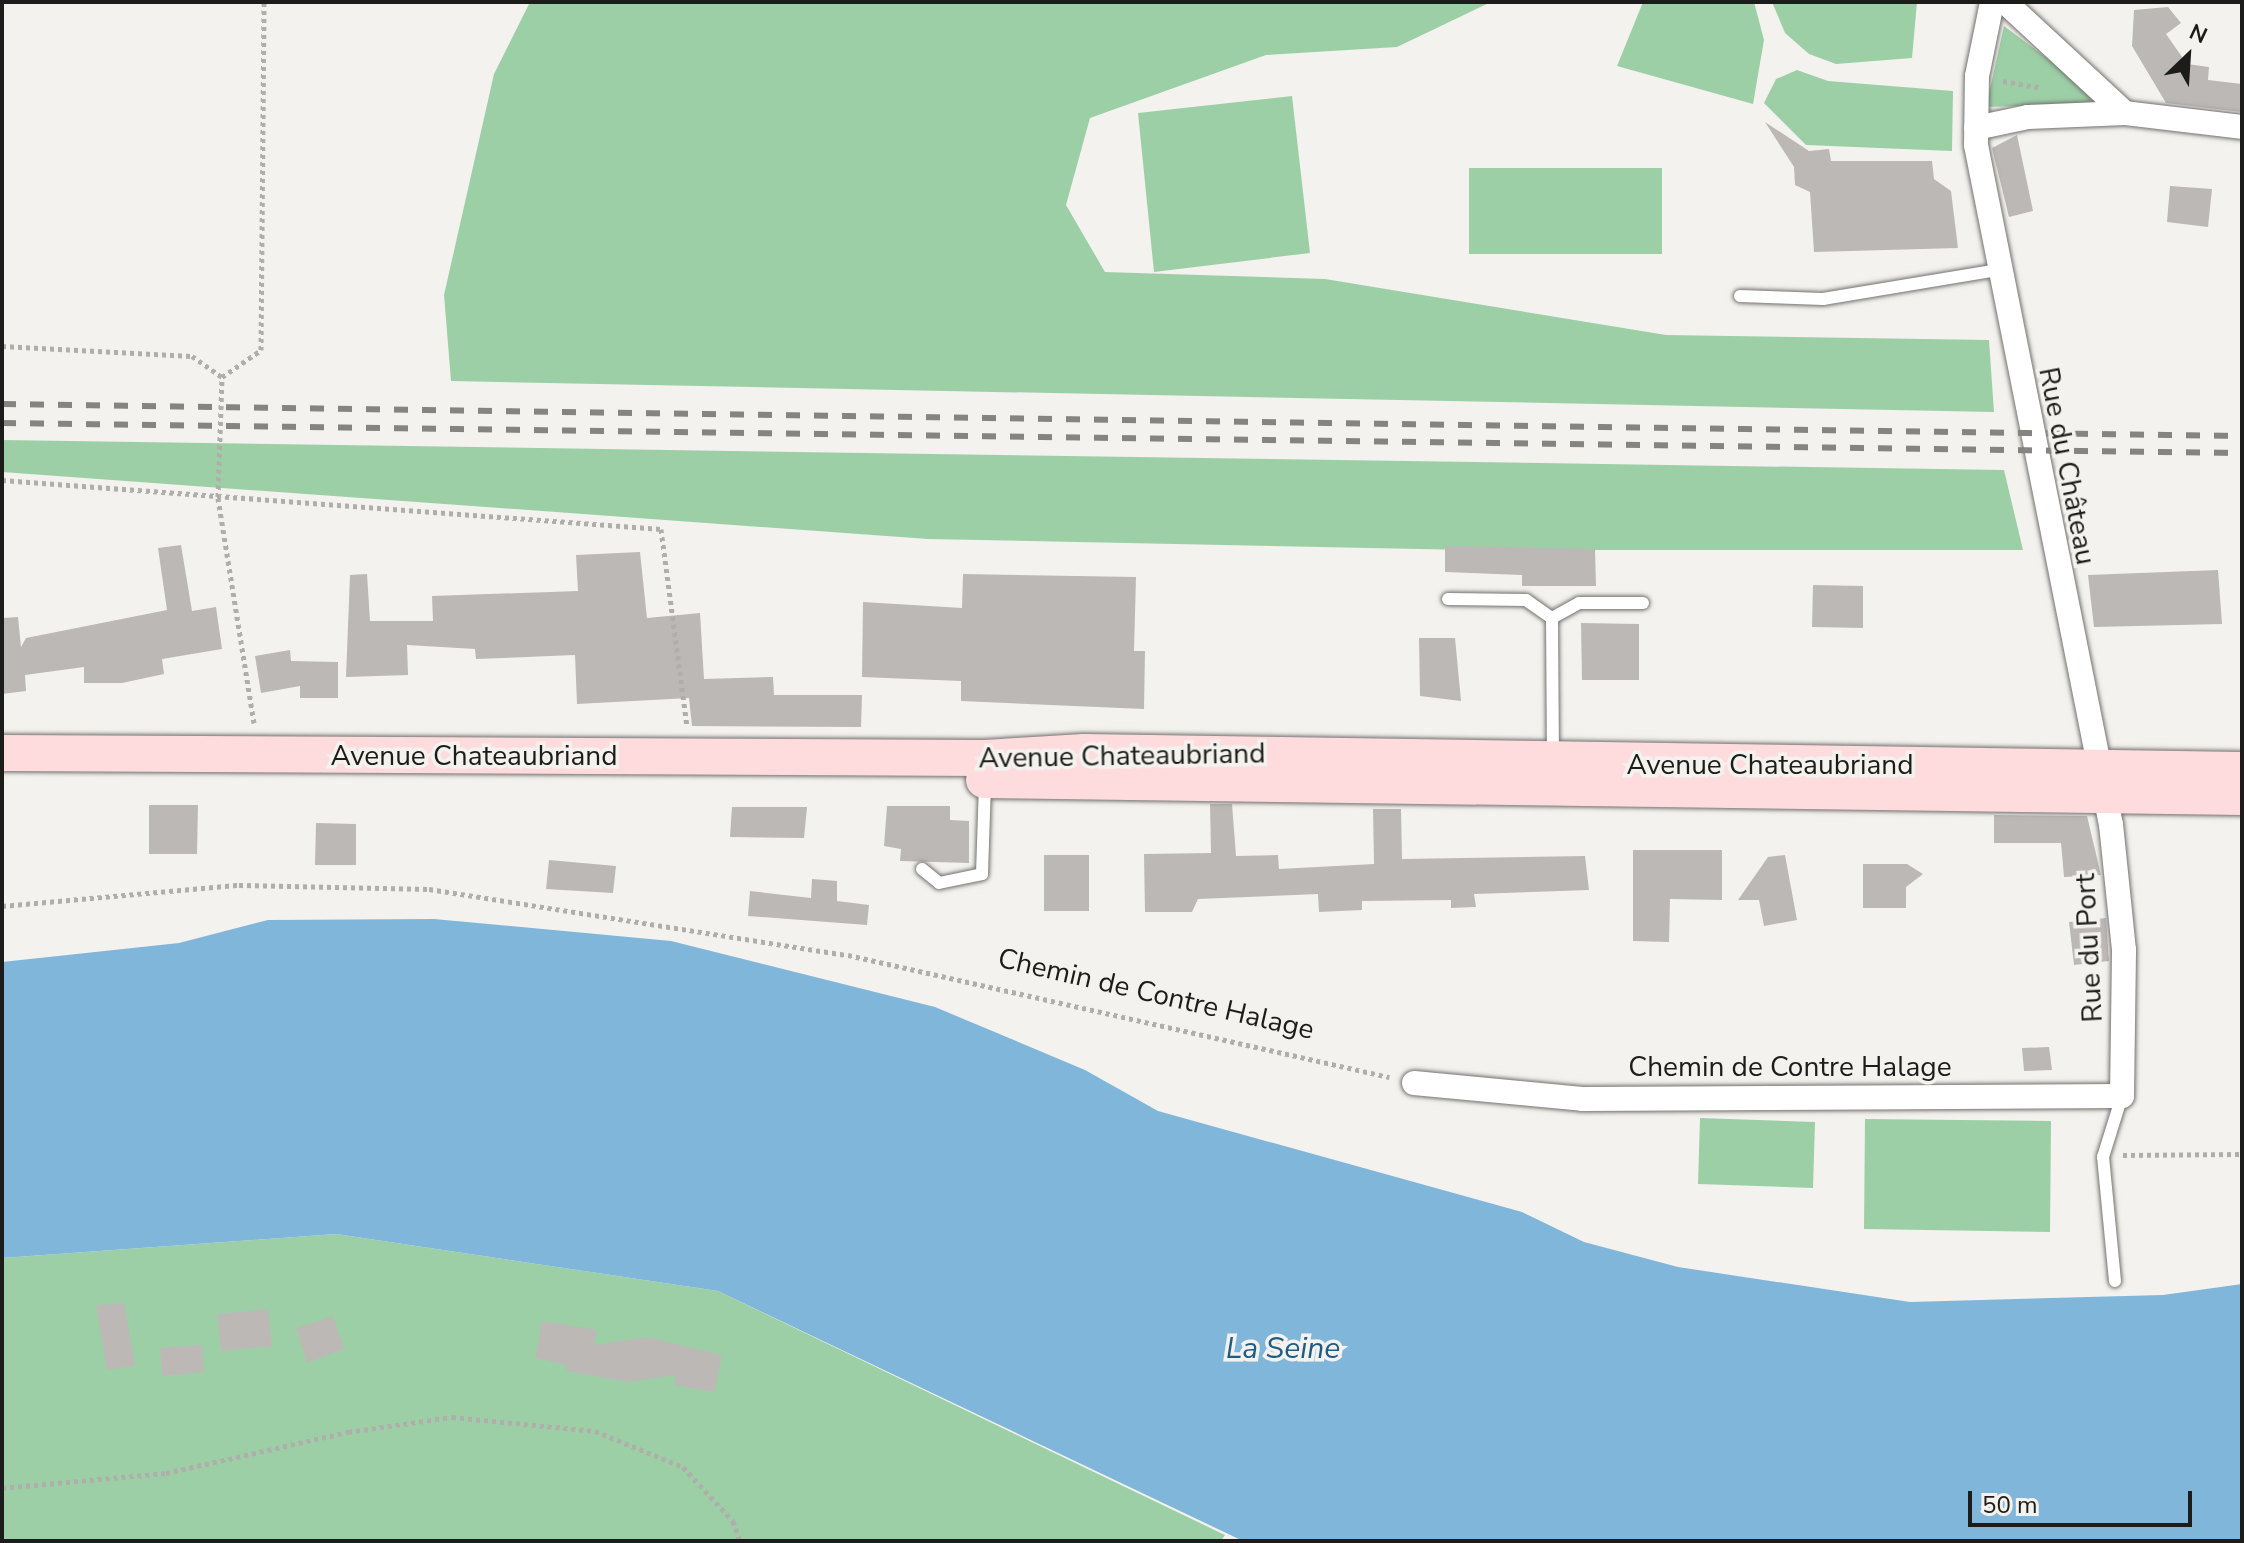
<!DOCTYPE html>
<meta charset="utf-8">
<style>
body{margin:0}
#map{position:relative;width:2244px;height:1543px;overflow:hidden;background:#f4f2ee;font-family:"Nunito Sans",sans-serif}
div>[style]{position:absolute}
.green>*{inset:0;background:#9dcfa7}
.water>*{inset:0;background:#81b6db}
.building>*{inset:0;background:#bcb8b6}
.path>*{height:5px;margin-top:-2.5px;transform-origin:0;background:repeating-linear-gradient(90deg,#afaeab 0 4px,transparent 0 8px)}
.roads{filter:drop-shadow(0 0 2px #73716e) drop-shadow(0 0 2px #73716e)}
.lane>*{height:12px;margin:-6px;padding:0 6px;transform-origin:6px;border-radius:6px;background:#fff}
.street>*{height:24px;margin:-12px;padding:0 12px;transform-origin:12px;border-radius:12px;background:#fff}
.primary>*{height:36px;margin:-18px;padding:0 18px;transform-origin:18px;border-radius:18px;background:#fedcdd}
.rail>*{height:6px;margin-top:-3px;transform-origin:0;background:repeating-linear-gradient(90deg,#858481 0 14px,transparent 0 28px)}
span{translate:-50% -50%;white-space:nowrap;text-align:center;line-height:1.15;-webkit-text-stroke:7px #f4f2ee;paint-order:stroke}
.street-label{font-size:28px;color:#1c1c1a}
.water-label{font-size:30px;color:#1f5c81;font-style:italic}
.frame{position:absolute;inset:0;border:4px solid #1c1c1a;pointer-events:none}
.north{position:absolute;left:2148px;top:16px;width:80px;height:80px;-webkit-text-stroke:6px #f4f2ee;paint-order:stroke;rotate:25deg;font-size:22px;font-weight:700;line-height:32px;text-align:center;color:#1c1c1a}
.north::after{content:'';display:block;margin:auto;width:28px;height:36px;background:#1c1c1a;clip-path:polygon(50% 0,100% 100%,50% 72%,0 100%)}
.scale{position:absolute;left:1968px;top:1491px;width:224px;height:36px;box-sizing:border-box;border:4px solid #1c1c1a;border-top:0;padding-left:10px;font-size:24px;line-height:28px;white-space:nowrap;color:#1c1c1a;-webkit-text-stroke:6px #f4f2ee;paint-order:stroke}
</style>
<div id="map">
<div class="green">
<i style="clip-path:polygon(530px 2px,1491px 2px,1397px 47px,1266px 55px,1090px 118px,1066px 205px,1105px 272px,1325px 279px,1666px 335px,1989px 340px,1994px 412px,451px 381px,444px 295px,494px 74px)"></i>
<i style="clip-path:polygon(1643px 2px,1754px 2px,1764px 40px,1753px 104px,1617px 66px)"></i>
<i style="clip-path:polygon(1772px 2px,1917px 2px,1912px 58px,1836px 64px,1809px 54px,1785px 33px)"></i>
<i style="clip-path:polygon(2004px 26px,2091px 91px,2090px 104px,1986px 107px)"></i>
<i style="clip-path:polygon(1797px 70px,1828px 81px,1953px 91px,1952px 151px,1806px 145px,1764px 103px,1776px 79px)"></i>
<i style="clip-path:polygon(1292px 96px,1310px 253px,1154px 272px,1138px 113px)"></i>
<i style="clip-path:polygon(1469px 168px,1662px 168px,1662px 254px,1469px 254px)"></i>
<i style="clip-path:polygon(2px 440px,2004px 470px,2023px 550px,1469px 550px,928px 539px,2px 472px)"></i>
<i style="clip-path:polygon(1700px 1118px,1815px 1122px,1813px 1188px,1698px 1184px)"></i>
<i style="clip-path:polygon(1865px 1119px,2051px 1121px,2050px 1232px,1864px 1229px)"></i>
<i style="clip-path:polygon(336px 1234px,718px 1291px,1225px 1535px,1221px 1541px,2px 1541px,2px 1258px)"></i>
</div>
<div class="water">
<i style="clip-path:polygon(434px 919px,671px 941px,935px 1007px,1085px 1070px,1158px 1111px,1522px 1212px,1584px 1242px,1678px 1267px,1910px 1302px,2163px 1295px,2242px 1284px,2242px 1541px,1243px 1541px,718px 1291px,336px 1234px,2px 1258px,2px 962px,179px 943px,268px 920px)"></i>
</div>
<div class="building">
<i style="clip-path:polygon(2168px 7px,2181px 23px,2166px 34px,2187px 64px,2209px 67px,2208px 80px,2242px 84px,2242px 112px,2166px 103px,2132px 46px,2134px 10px)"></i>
<i style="clip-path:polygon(1765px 122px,1809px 151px,1829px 149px,1831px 161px,1932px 161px,1934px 179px,1951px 191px,1958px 248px,1814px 252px,1810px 192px,1795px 185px,1794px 167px)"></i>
<i style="clip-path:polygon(2017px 135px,2033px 211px,2009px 217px,1992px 148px)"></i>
<i style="clip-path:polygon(2170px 186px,2212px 189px,2208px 227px,2167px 222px)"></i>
<i style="clip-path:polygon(181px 545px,192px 611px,216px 607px,222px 649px,162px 659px,164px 674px,122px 683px,84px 683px,84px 667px,25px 675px,26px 691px,2px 694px,2px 618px,18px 617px,21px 647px,26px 638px,167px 610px,158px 548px)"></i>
<i style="clip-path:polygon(1445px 546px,1595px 549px,1596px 586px,1522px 586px,1522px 575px,1445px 572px)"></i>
<i style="clip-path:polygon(640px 552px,647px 618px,700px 613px,704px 679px,773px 677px,774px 695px,862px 695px,861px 727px,692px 726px,689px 698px,577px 704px,575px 655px,476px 659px,475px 649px,407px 645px,408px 675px,346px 677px,350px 575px,367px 574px,370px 621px,433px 621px,432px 596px,578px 591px,576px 555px)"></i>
<i style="clip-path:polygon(2218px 570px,2222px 624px,2094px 627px,2088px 575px)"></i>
<i style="clip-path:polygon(963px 574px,1136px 577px,1134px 651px,1145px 651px,1144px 709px,961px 701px,961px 681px,862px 677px,863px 602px,962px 608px)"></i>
<i style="clip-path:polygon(1813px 585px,1863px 586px,1863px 628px,1812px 627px)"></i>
<i style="clip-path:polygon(1581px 623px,1639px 624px,1639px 680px,1582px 680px)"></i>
<i style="clip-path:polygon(1419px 638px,1455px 638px,1461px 701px,1420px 696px)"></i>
<i style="clip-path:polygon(290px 650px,291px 661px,338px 662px,338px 698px,300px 698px,300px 686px,261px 693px,255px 656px)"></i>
<i style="clip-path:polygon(1210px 804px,1232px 804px,1236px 856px,1278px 855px,1279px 869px,1374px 864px,1373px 809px,1401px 809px,1402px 859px,1585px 856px,1589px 890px,1474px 894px,1476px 907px,1451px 908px,1451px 900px,1362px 901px,1362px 910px,1319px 912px,1318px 894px,1198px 899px,1192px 912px,1145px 912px,1144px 854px,1211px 853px)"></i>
<i style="clip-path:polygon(149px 805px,198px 805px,197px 854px,149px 854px)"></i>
<i style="clip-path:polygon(887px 806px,950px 806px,950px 820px,969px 821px,969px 863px,900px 861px,901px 849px,884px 846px)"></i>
<i style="clip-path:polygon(732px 807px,807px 807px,804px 838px,730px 837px)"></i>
<i style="clip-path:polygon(1994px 815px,2087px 816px,2101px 875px,2064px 877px,2061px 843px,1994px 843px)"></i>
<i style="clip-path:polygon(316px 823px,356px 824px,356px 865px,315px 865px)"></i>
<i style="clip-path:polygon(1633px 850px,1722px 850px,1722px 900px,1670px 899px,1669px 942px,1633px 941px)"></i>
<i style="clip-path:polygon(1044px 855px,1089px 855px,1089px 911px,1044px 911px)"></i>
<i style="clip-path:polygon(1785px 855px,1797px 920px,1764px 926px,1759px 900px,1738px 900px,1768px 857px)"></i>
<i style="clip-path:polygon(549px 860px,616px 866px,613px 893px,546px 889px)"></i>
<i style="clip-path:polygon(1863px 864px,1907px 864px,1923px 874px,1906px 887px,1906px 908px,1863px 908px)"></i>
<i style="clip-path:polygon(812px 879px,837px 881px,837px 901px,869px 905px,867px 925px,748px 916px,750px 891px,811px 898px)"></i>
<i style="clip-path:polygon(2106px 918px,2109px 961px,2074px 965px,2069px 922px)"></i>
<i style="clip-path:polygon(2049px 1047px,2052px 1070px,2024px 1071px,2022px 1048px)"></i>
<i style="clip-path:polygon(124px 1303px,135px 1366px,107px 1370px,96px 1305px)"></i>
<i style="clip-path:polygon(268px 1309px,272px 1346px,221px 1351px,217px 1314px)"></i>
<i style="clip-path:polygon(333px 1316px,344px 1349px,307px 1363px,296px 1328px)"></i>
<i style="clip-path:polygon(542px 1321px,597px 1330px,594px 1345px,646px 1337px,722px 1355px,714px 1392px,674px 1385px,676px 1375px,629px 1382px,566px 1371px,567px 1365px,535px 1358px)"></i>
<i style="clip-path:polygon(202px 1345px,204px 1372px,162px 1376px,160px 1348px)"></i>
</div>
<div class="path">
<i style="left:2003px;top:81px;width:39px;rotate:10deg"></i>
<i style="left:2px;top:346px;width:190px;rotate:3deg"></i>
<i style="left:192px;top:356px;width:37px;rotate:35deg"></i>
<i style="left:2px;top:480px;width:661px;rotate:4.25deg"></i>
<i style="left:661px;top:529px;width:199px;rotate:82.5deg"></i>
<i style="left:254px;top:723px;width:229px;rotate:-99.1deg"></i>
<i style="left:218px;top:497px;width:120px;rotate:-88.1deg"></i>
<i style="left:222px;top:377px;width:47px;rotate:-34.7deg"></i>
<i style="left:261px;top:350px;width:348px;rotate:-89.5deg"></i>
<i style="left:2px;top:906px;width:238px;rotate:-5.1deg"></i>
<i style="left:239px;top:885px;width:190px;rotate:1.2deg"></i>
<i style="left:429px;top:889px;width:424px;rotate:9deg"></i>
<i style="left:848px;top:955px;width:555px;rotate:12.71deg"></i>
<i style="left:2123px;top:1155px;width:119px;rotate:-0.5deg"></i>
<i style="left:2px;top:1488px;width:165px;rotate:-5.2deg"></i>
<i style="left:166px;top:1473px;width:187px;rotate:-12.7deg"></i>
<i style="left:348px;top:1432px;width:105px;rotate:-8.2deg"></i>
<i style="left:452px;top:1417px;width:144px;rotate:5.6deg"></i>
<i style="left:595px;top:1431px;width:95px;rotate:22.2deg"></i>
<i style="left:683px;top:1467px;width:74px;rotate:47.2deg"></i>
<i style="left:733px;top:1521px;width:21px;rotate:71deg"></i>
</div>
<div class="roads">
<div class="lane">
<i style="left:1740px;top:296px;width:83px;rotate:2.1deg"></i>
<i style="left:1823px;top:299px;width:178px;rotate:-9.4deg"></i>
<i style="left:1448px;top:599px;width:78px;rotate:0.7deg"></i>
<i style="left:1526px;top:600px;width:32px;rotate:35deg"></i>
<i style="left:1552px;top:618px;width:137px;rotate:89.6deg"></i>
<i style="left:1552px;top:618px;width:31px;rotate:-29deg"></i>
<i style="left:1579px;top:603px;width:64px"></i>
<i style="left:922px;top:869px;width:22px;rotate:39deg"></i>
<i style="left:939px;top:883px;width:44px;rotate:-11.8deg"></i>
<i style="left:982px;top:874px;width:91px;rotate:-88.1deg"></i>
<i style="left:2115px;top:1281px;width:125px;rotate:-95.5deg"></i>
<i style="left:2103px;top:1157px;width:64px;rotate:-72.7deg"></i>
</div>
<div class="street">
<i style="left:2005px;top:2px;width:163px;rotate:42.8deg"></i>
<i style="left:1976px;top:128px;width:53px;rotate:-11.9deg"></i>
<i style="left:2028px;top:117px;width:97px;rotate:-2.4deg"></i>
<i style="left:2125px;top:113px;width:118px;rotate:6.8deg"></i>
<i style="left:1414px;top:1083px;width:169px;rotate:5.4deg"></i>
<i style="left:1582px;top:1099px;width:540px;rotate:-0.32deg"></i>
<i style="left:2122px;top:1096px;width:146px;rotate:-89.2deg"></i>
<i style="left:2124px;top:950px;width:126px;rotate:-95.9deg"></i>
<i style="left:2111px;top:825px;width:693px;rotate:-101.23deg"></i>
<i style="left:1976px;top:145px;width:69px;rotate:-89.2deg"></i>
<i style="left:1977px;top:76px;width:76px;rotate:-78.5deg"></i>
</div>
<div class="primary">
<i style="left:2px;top:753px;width:982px;rotate:0.29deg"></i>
<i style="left:984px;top:758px;width:100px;rotate:-3.4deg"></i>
<i style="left:1084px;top:752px;width:1158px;rotate:0.89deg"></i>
<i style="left:984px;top:780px;width:1258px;rotate:0.77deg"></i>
</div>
</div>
<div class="rail">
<i style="left:2px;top:404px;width:2240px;rotate:0.82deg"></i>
<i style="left:2px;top:423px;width:2240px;rotate:0.77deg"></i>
</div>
<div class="street-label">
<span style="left:2067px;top:466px;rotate:79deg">Rue du Château</span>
<span style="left:474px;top:756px">Avenue Chateaubriand</span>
<span style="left:1122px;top:756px;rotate:-1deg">Avenue Chateaubriand</span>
<span style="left:1770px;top:765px">Avenue Chateaubriand</span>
<span style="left:2089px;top:948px;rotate:-93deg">Rue du Port</span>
<span style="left:1156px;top:994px;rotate:13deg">Chemin de Contre Halage</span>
<span style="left:1790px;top:1067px">Chemin de Contre Halage</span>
</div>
<div class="water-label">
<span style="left:1283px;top:1349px">La Seine</span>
</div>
<div class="frame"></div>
<div class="north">N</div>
<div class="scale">50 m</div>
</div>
